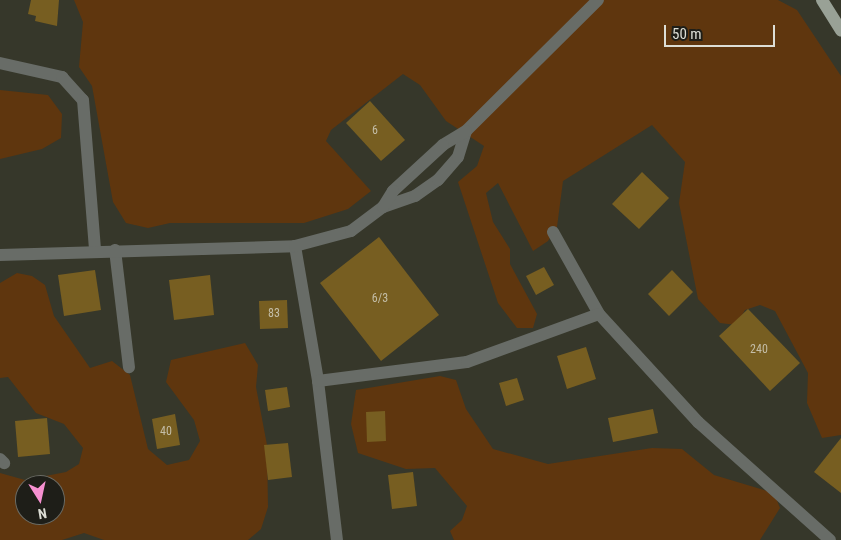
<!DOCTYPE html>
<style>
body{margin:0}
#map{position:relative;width:841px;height:540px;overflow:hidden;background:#36372a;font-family:"Roboto Condensed",sans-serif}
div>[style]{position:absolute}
.green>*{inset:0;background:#5f360e}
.building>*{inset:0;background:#775e21}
.minor>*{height:12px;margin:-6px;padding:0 6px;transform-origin:6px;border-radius:6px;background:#686c67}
.major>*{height:12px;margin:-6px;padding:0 6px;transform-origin:6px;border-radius:6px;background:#99a196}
span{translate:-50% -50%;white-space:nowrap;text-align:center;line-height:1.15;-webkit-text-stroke:5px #1e1e18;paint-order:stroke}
.number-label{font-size:12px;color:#c4bea8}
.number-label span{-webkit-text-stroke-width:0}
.north{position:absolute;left:15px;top:475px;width:50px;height:50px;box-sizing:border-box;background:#1e1e18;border:1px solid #6a6b64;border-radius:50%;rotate:170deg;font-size:14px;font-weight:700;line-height:20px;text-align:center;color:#ddded5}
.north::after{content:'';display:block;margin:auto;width:18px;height:22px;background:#f690d0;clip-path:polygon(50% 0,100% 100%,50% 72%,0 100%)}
.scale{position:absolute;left:664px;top:25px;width:111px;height:22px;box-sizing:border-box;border:2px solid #ddded5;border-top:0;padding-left:6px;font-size:15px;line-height:18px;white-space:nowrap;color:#ddded5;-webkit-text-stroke:4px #1e1e18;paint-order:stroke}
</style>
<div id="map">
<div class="green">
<i style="clip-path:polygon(74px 0,778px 0,797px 10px,841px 76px,841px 435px,822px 438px,807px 403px,808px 373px,775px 311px,760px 305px,745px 310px,736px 325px,720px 323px,698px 299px,679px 203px,685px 162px,652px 125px,563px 181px,557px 227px,548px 241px,533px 251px,498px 183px,486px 193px,493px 222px,510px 249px,510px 264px,537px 314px,533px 328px,517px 328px,498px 303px,458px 182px,477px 166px,484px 146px,446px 121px,420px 85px,403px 74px,331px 130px,326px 141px,371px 191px,348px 209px,304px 223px,170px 223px,148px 228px,126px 223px,113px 202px,92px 86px,79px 67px,83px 22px)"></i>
<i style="clip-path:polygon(0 90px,48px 95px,62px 114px,61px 138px,42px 149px,0 159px)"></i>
<i style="clip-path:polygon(evenodd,17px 273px,32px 276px,45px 285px,54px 316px,90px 368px,112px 361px,130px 375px,148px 449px,167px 465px,189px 460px,200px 441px,194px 420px,166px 382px,171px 360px,245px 343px,258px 365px,256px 387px,267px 445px,268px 507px,261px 529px,248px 540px,104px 540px,84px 533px,62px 540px,0 540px,0 473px,25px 480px,66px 472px,79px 464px,83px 448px,64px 424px,36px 413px,8px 377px,0 378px,0 283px,17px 273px,25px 485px,55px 485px,55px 515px,25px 515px,25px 485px)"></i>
<i style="clip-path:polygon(440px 376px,456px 380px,466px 409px,493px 449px,548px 464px,652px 448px,682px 449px,714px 475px,774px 493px,780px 508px,760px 540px,454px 540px,450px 531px,462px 520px,467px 506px,435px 468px,406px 469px,358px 453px,351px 424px,356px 390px)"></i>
</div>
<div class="building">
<i style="clip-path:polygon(31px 0,59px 0,57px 26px,35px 21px,36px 16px,28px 14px)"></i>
<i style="clip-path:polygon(370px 101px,405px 140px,381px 161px,346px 123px)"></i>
<i style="clip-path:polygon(642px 172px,669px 198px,639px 229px,612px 204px)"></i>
<i style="clip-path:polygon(379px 237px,439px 315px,381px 361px,320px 283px)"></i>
<i style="clip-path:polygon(544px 267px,554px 285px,536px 295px,526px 276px)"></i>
<i style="clip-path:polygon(95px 270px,101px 310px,64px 316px,58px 275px)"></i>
<i style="clip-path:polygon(672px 270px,693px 292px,669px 316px,648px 294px)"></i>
<i style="clip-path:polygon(210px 275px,214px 315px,174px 320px,169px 280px)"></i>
<i style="clip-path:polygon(287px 300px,288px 328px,260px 329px,259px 301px)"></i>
<i style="clip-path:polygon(748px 309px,800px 363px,770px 391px,719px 336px)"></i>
<i style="clip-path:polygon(586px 347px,596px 379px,567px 389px,557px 356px)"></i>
<i style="clip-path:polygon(517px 378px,524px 400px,506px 406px,499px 383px)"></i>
<i style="clip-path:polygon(287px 387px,290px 407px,268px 411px,265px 390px)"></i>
<i style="clip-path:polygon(653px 409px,658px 433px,613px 442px,608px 418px)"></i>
<i style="clip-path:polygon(385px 411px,386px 441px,367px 442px,366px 412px)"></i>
<i style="clip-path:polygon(175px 414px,180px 445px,157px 449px,152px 419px)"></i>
<i style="clip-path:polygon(47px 418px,50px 454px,18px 457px,15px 421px)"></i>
<i style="clip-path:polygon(841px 438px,841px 493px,814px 472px)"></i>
<i style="clip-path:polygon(288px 443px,292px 477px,268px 480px,264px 445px)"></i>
<i style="clip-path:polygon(413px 472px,417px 506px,392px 509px,388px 475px)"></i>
</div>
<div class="minor">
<i style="left:0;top:63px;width:64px;rotate:12.7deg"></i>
<i style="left:62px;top:77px;width:31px;rotate:48deg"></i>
<i style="left:83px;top:100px;width:150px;rotate:85.4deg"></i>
<i style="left:466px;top:131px;width:186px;rotate:-44.8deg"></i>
<i style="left:553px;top:232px;width:94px;rotate:60.7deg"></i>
<i style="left:599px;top:314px;width:147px;rotate:47.5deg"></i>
<i style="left:698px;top:422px;width:177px;rotate:41.8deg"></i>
<i style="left:295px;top:246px;width:137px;rotate:80.3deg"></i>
<i style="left:318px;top:381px;width:160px;rotate:83.2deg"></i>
<i style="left:115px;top:250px;width:118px;rotate:83.2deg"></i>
<i style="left:0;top:255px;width:295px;rotate:-1.7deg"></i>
<i style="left:295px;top:246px;width:58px;rotate:-15deg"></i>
<i style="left:351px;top:231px;width:40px;rotate:-37deg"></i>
<i style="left:383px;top:207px;width:34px;rotate:-19deg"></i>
<i style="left:415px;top:196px;width:28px;rotate:-35deg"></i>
<i style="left:438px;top:180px;width:30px;rotate:-49deg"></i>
<i style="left:458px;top:157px;width:27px;rotate:-73deg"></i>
<i style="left:466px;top:131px;width:27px;rotate:149deg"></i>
<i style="left:443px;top:145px;width:68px;rotate:137.4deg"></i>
<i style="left:393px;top:191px;width:19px;rotate:122deg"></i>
<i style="left:318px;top:381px;width:150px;rotate:-7.3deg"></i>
<i style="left:467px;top:362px;width:140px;rotate:-20deg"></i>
<i style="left:0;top:459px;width:6px;rotate:45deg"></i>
</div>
<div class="major">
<i style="left:822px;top:0;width:36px;rotate:58deg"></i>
</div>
<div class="number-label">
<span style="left:375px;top:131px">6</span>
<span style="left:380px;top:299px">6/3</span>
<span style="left:274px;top:314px">83</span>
<span style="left:759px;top:350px">240</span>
<span style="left:166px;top:432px">40</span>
</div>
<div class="north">N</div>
<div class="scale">50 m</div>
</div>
